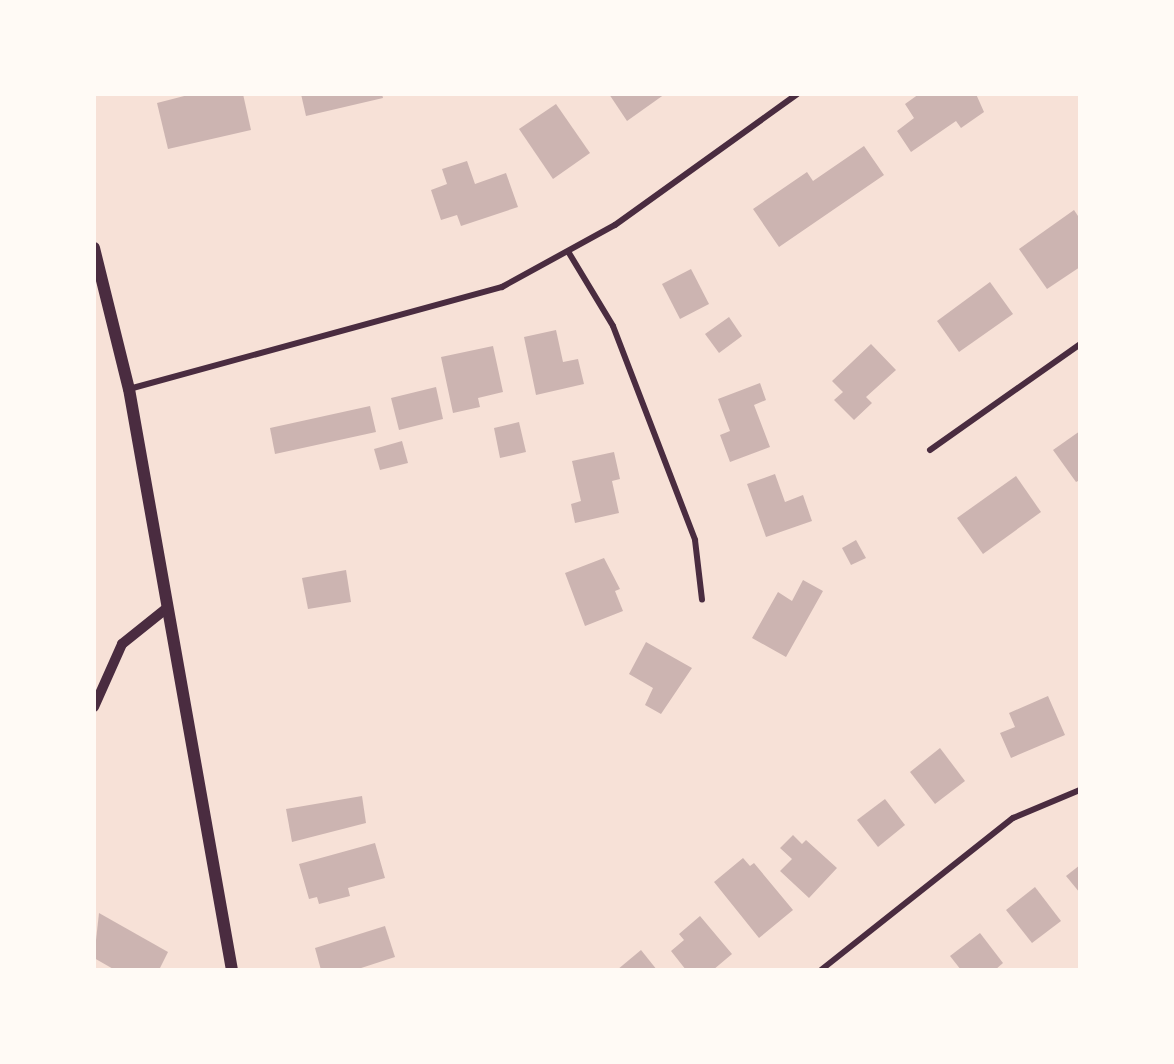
<!DOCTYPE html>
<style>
body{margin:0}
#map{position:relative;width:1174px;height:1064px;overflow:hidden;background:#f7e1d7;font-family:Montserrat,sans-serif}
div>[style]{position:absolute}
.building>*{inset:0;background:#ccb4b1}
.minor>*{height:6px;margin:-3px;padding:0 3px;transform-origin:3px;border-radius:3px;background:#4a2c40}
.tertiary>*{height:10px;margin:-5px;padding:0 5px;transform-origin:5px;border-radius:5px;background:#4a2c40}
.secondary>*{height:12px;margin:-6px;padding:0 6px;transform-origin:6px;border-radius:6px;background:#4a2c40}
span{translate:-50% -50%;white-space:nowrap;text-align:center;line-height:1.15;-webkit-text-stroke:5px #fffaf5;paint-order:stroke}
.frame{position:absolute;inset:0;border:96px solid #fffaf5;pointer-events:none}
</style>
<div id="map">
<div class="building">
<i style="clip-path:polygon(192px 94px,243px 94px,251px 130px,168px 149px,157px 103px)"></i>
<i style="clip-path:polygon(301px 94px,382px 94px,383px 98px,306px 116px)"></i>
<i style="clip-path:polygon(609px 94px,665px 94px,627px 121px)"></i>
<i style="clip-path:polygon(919px 94px,976px 94px,984px 112px,961px 128px,956px 121px,911px 152px,897px 131px,914px 118px,905px 104px)"></i>
<i style="clip-path:polygon(556px 104px,590px 153px,553px 179px,519px 129px)"></i>
<i style="clip-path:polygon(864px 146px,884px 175px,779px 247px,753px 209px,807px 172px,813px 181px)"></i>
<i style="clip-path:polygon(467px 161px,475px 184px,506px 173px,518px 207px,461px 226px,457px 215px,441px 220px,431px 190px,447px 184px,442px 169px)"></i>
<i style="clip-path:polygon(1074px 210px,1080px 219px,1080px 267px,1047px 289px,1019px 249px)"></i>
<i style="clip-path:polygon(691px 269px,709px 304px,680px 319px,662px 284px)"></i>
<i style="clip-path:polygon(990px 282px,1013px 314px,959px 352px,937px 321px)"></i>
<i style="clip-path:polygon(729px 317px,742px 336px,719px 353px,705px 334px)"></i>
<i style="clip-path:polygon(556px 330px,563px 362px,578px 359px,584px 384px,536px 395px,524px 337px)"></i>
<i style="clip-path:polygon(871px 344px,896px 370px,866px 397px,872px 403px,854px 420px,834px 400px,843px 392px,832px 381px)"></i>
<i style="clip-path:polygon(493px 346px,503px 392px,478px 398px,480px 407px,453px 413px,441px 357px)"></i>
<i style="clip-path:polygon(760px 383px,766px 400px,754px 405px,770px 447px,730px 462px,720px 435px,730px 431px,718px 399px)"></i>
<i style="clip-path:polygon(436px 387px,443px 419px,399px 430px,391px 398px)"></i>
<i style="clip-path:polygon(370px 406px,376px 432px,275px 454px,270px 428px)"></i>
<i style="clip-path:polygon(519px 422px,526px 452px,500px 458px,494px 428px)"></i>
<i style="clip-path:polygon(1080px 431px,1080px 480px,1076px 482px,1053px 450px)"></i>
<i style="clip-path:polygon(402px 441px,408px 463px,380px 470px,374px 449px)"></i>
<i style="clip-path:polygon(614px 452px,620px 479px,612px 481px,619px 513px,575px 523px,571px 504px,581px 501px,572px 461px)"></i>
<i style="clip-path:polygon(775px 474px,785px 502px,803px 495px,812px 521px,766px 537px,747px 484px)"></i>
<i style="clip-path:polygon(1016px 476px,1041px 512px,983px 554px,957px 518px)"></i>
<i style="clip-path:polygon(856px 540px,866px 558px,851px 565px,842px 548px)"></i>
<i style="clip-path:polygon(604px 558px,620px 589px,615px 591px,623px 611px,585px 626px,565px 573px)"></i>
<i style="clip-path:polygon(346px 570px,351px 602px,308px 609px,302px 578px)"></i>
<i style="clip-path:polygon(803px 580px,823px 591px,786px 657px,752px 638px,778px 592px,792px 601px)"></i>
<i style="clip-path:polygon(646px 642px,692px 668px,661px 714px,645px 705px,653px 688px,629px 674px)"></i>
<i style="clip-path:polygon(1048px 696px,1065px 735px,1011px 758px,1000px 733px,1015px 727px,1009px 713px)"></i>
<i style="clip-path:polygon(940px 748px,965px 781px,935px 804px,910px 772px)"></i>
<i style="clip-path:polygon(362px 796px,366px 823px,292px 842px,286px 809px)"></i>
<i style="clip-path:polygon(885px 799px,905px 825px,878px 847px,857px 820px)"></i>
<i style="clip-path:polygon(793px 835px,802px 844px,806px 840px,837px 868px,809px 898px,780px 871px,792px 859px,780px 848px)"></i>
<i style="clip-path:polygon(375px 843px,385px 878px,348px 888px,350px 896px,319px 904px,317px 897px,309px 899px,299px 864px)"></i>
<i style="clip-path:polygon(743px 858px,750px 866px,754px 863px,793px 910px,759px 938px,714px 882px)"></i>
<i style="clip-path:polygon(1080px 865px,1080px 893px,1066px 876px)"></i>
<i style="clip-path:polygon(1035px 887px,1061px 921px,1032px 943px,1006px 910px)"></i>
<i style="clip-path:polygon(99px 913px,168px 952px,159px 970px,115px 970px,94px 958px)"></i>
<i style="clip-path:polygon(700px 916px,732px 954px,713px 970px,686px 970px,671px 951px,684px 940px,679px 934px)"></i>
<i style="clip-path:polygon(385px 926px,395px 957px,355px 970px,321px 970px,315px 948px)"></i>
<i style="clip-path:polygon(980px 933px,1003px 963px,995px 970px,961px 970px,950px 956px)"></i>
<i style="clip-path:polygon(641px 950px,657px 970px,617px 970px)"></i>
</div>
<div class="minor">
<i style="left:569px;top:253px;width:85px;rotate:58.9deg"></i>
<i style="left:613px;top:326px;width:229px;rotate:69deg"></i>
<i style="left:695px;top:540px;width:60px;rotate:83.3deg"></i>
<i style="left:129px;top:389px;width:387px;rotate:-15.3deg"></i>
<i style="left:502px;top:287px;width:129px;rotate:-28.8deg"></i>
<i style="left:615px;top:225px;width:224px;rotate:-35.7deg"></i>
<i style="left:930px;top:450px;width:184px;rotate:-35.2deg"></i>
<i style="left:821px;top:970px;width:245px;rotate:-38.4deg"></i>
<i style="left:1013px;top:818px;width:73px;rotate:-22.7deg"></i>
</div>
<div class="tertiary">
<i style="left:94px;top:707px;width:69px;rotate:-66deg"></i>
<i style="left:122px;top:644px;width:58px;rotate:-38.7deg"></i>
</div>
<div class="secondary">
<i style="left:94px;top:248px;width:145px;rotate:76.1deg"></i>
<i style="left:129px;top:389px;width:590px;rotate:79.95deg"></i>
</div>
<div class="frame"></div>
</div>
